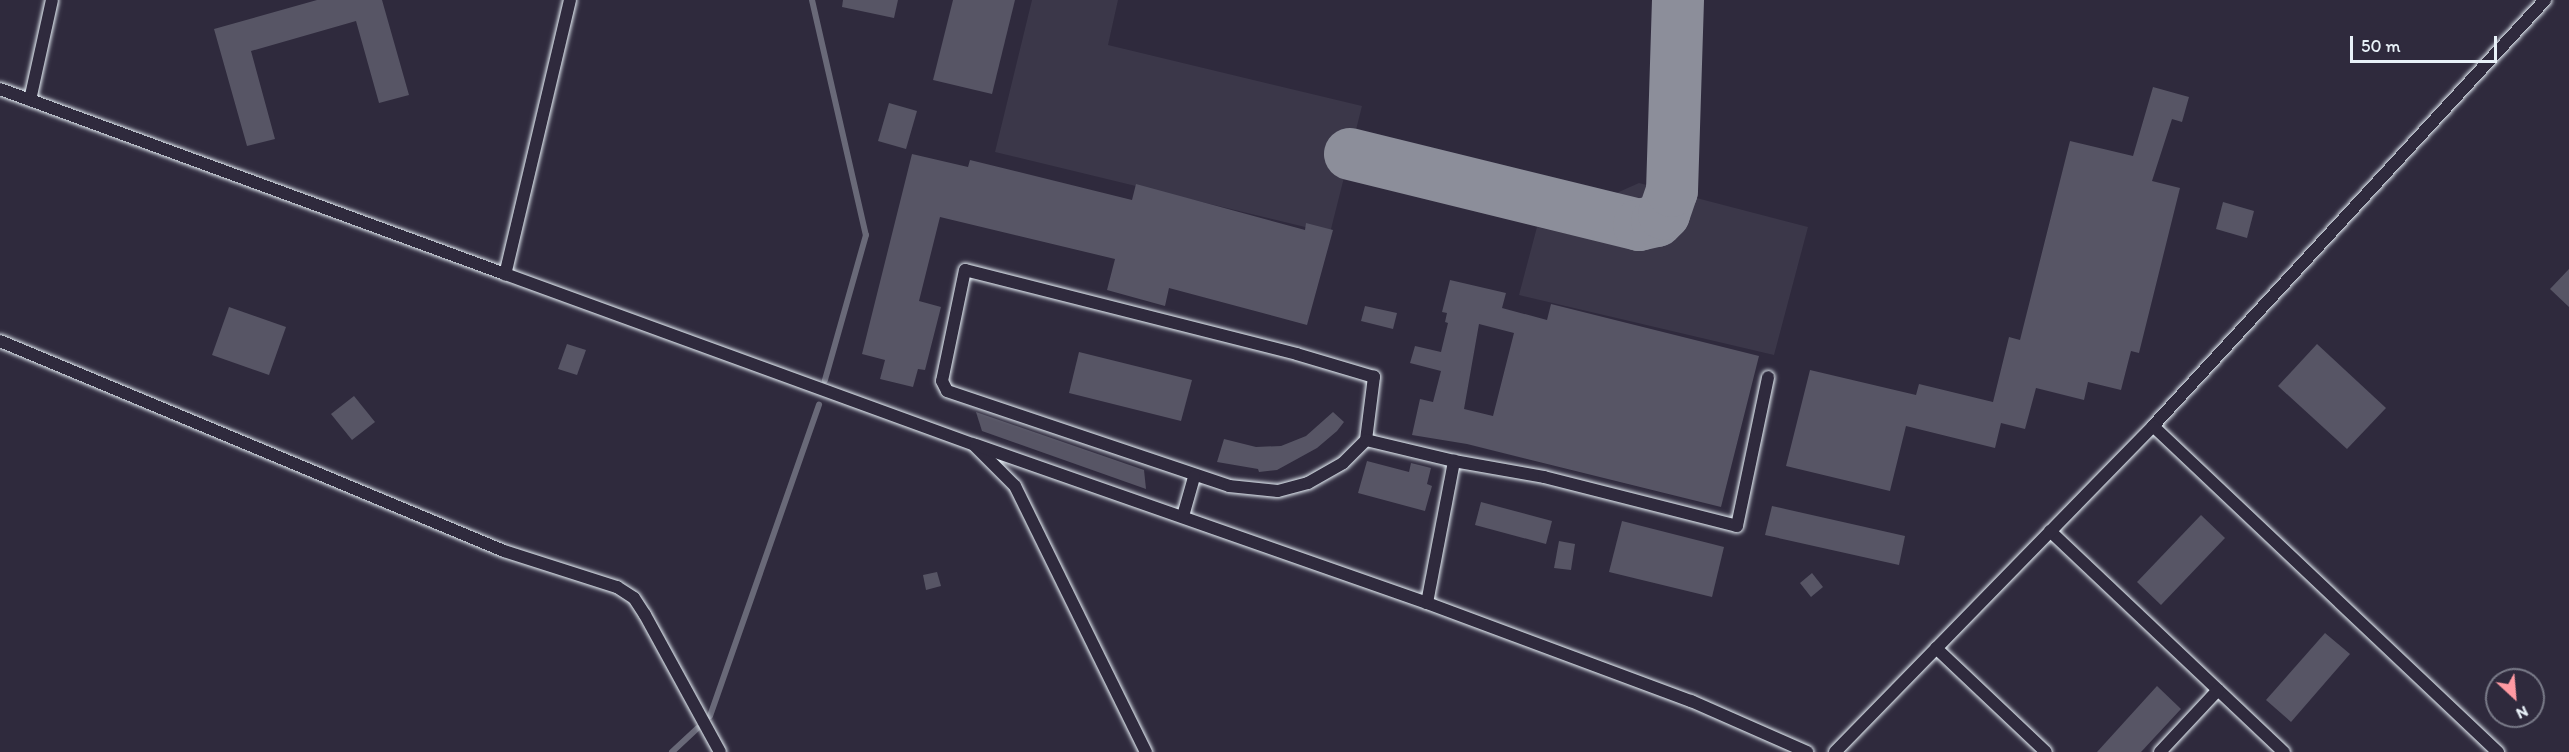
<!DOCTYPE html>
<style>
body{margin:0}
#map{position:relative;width:2569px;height:752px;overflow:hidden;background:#2f2a3d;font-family:Itim,sans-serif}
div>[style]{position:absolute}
.built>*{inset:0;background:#3b3749}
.stream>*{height:6px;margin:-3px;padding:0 3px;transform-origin:3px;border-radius:3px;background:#696978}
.taxiway>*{height:52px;margin:-26px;padding:0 26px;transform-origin:26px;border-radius:26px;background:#8c8e9a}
.building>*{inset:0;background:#575565}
.roads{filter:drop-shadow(0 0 2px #e8f1f8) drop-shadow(0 0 2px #e8f1f8)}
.lane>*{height:12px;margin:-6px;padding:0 6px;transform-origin:6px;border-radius:6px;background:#2f2a3d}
span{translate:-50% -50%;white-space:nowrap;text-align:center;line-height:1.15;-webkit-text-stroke:6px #2f2a3d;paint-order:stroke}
.north{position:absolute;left:2485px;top:668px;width:60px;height:60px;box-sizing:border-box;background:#2f2a3d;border:2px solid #797a88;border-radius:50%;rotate:154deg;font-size:16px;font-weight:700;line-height:24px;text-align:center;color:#e8f1f8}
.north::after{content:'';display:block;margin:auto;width:21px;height:27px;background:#ff9aa2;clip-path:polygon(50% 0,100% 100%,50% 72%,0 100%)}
.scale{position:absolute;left:2350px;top:36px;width:147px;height:27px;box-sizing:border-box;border:3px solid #e8f1f8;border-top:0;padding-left:8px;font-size:18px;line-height:21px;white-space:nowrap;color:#e8f1f8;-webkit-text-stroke:4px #2f2a3d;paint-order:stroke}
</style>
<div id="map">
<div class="built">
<i style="clip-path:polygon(1032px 0,1118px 0,1108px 45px,1362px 106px,1330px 233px,995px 152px)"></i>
<i style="clip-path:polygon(1639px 183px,1808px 227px,1774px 355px,1519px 295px,1537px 227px,1572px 235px,1583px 195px,1603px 199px)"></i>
</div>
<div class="stream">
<i style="left:812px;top:0;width:241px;rotate:77.1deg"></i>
<i style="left:866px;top:235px;width:151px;rotate:105.8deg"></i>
<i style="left:710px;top:716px;width:330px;rotate:-70.7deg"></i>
<i style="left:672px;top:752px;width:35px;rotate:-43deg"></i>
</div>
<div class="taxiway">
<i style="left:1350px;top:154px;width:298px;rotate:13.8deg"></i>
<i style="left:1639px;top:225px;width:18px;rotate:-13deg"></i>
<i style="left:1657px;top:221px;width:10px;rotate:-45deg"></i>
<i style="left:1664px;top:214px;width:24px;rotate:-71deg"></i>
<i style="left:1672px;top:191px;width:191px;rotate:-88.2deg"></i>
</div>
<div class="building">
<i style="clip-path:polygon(317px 0,382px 0,409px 95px,379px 103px,356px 21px,251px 51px,275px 139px,247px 146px,214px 29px)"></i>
<i style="clip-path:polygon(843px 0,898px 0,894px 18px,842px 7px)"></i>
<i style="clip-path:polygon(953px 0,1015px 0,992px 94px,933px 80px)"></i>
<i style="clip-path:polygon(2153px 87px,2189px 97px,2182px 122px,2172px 119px,2152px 181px,2180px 188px,2139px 353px,2131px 351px,2121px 390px,2088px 382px,2084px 400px,2036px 388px,2025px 429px,2001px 423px,1995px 448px,1906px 426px,1890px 491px,1786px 466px,1810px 370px,1916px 395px,1919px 384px,1993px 402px,2009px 337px,2020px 340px,2070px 141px,2133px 156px)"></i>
<i style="clip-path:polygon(889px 103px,917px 111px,906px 149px,878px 141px)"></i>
<i style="clip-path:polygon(912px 154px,968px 167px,970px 160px,1132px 200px,1136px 184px,1305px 230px,1306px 223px,1333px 230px,1307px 325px,1169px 288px,1165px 306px,1107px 290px,1115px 259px,940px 217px,919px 301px,941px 307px,925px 370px,918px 369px,913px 387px,880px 379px,885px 360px,862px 354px)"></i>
<i style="clip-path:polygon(2223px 202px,2254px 211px,2247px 238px,2216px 229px)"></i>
<i style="clip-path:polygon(2569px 269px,2569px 307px,2550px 289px)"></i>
<i style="clip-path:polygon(evenodd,1450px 280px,1506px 293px,1502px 308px,1547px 320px,1551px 304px,1759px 356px,1721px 507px,1467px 444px,1412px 435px,1420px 399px,1433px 402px,1441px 371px,1410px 363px,1415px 346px,1441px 352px,1448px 323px,1445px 322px,1447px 313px,1442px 312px,1450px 280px,1479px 324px,1514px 333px,1493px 416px,1464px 409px,1479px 324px)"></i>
<i style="clip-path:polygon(1365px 306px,1397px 313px,1393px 329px,1361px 321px)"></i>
<i style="clip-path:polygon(229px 307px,286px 327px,269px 375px,212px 355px)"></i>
<i style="clip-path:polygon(567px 344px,586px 350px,577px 375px,558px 369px)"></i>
<i style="clip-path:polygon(2317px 344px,2386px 408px,2347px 449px,2278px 386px)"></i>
<i style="clip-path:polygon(1079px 352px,1192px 380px,1181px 421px,1069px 393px)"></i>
<i style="clip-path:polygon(354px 396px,375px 422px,352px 440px,331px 414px)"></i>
<i style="clip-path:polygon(976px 412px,1144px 470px,1146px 489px,982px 431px)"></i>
<i style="clip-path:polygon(1333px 412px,1344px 422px,1337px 431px,1317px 448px,1277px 470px,1259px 472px,1258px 469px,1217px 462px,1224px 439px,1256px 447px,1281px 446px,1306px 436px)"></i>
<i style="clip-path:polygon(1367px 461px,1409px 472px,1411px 463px,1431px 468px,1427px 484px,1432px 486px,1425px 511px,1358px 493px)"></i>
<i style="clip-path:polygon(1481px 502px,1552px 521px,1546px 544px,1475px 525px)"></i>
<i style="clip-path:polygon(1772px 506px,1905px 536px,1899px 565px,1765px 535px)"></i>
<i style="clip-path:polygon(2201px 515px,2225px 538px,2161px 605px,2137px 582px)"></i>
<i style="clip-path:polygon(1622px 521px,1724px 547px,1712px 597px,1609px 572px)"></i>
<i style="clip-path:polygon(1559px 541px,1575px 544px,1571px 570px,1554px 568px)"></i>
<i style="clip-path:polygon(937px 572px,941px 586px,926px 590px,923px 575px)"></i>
<i style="clip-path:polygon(1812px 573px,1823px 587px,1811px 597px,1800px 583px)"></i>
<i style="clip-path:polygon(2325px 633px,2350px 654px,2291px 722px,2266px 700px)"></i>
<i style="clip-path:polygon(2157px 686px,2181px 709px,2141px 752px,2097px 752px)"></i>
</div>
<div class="roads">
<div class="lane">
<i style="left:570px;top:0;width:282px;rotate:103.3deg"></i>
<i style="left:505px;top:274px;width:498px;rotate:20deg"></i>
<i style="left:973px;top:444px;width:59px;rotate:45deg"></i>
<i style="left:1015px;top:486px;width:297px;rotate:63.8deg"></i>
<i style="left:0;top:89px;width:538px;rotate:20.12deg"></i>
<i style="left:30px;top:100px;width:102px;rotate:-77.6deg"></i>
<i style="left:0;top:341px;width:546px;rotate:22.62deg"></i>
<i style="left:504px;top:551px;width:119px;rotate:17.7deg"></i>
<i style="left:617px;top:587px;width:20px;rotate:33deg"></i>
<i style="left:634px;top:598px;width:20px;rotate:57deg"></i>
<i style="left:645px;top:615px;width:156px;rotate:61.3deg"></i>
<i style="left:2153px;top:426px;width:579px;rotate:-47.38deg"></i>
<i style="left:1366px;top:440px;width:64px;rotate:-82.8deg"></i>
<i style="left:1374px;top:377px;width:80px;rotate:-163.4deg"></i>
<i style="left:1297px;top:354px;width:342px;rotate:-165.8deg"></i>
<i style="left:965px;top:270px;width:113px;rotate:101.7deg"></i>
<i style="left:942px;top:381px;width:11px;rotate:63deg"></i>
<i style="left:947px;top:391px;width:298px;rotate:18.6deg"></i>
<i style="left:1229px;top:486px;width:49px;rotate:5.8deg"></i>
<i style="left:1278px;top:491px;width:31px;rotate:-15deg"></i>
<i style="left:1308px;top:483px;width:40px;rotate:-29.7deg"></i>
<i style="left:1343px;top:463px;width:33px;rotate:-45deg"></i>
<i style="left:1366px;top:440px;width:90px;rotate:13.4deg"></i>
<i style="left:976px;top:445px;width:478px;rotate:19.3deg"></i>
<i style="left:1427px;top:603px;width:282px;rotate:20.4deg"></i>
<i style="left:1691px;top:701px;width:127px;rotate:23.7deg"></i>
<i style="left:1183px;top:516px;width:41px;rotate:-74.2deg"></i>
<i style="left:2050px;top:531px;width:322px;rotate:43.4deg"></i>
<i style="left:1427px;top:603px;width:145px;rotate:-79.2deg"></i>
<i style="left:1454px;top:461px;width:91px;rotate:10.1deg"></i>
<i style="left:1544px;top:477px;width:199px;rotate:14.2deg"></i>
<i style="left:1737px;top:526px;width:152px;rotate:-78.2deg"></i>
<i style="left:1936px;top:648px;width:151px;rotate:43.4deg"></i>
<i style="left:1835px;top:752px;width:455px;rotate:-45.7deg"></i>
<i style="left:2153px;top:426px;width:475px;rotate:43.4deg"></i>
<i style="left:2160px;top:752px;width:85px;rotate:-46.9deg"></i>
</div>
</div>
<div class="north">N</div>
<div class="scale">50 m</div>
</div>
